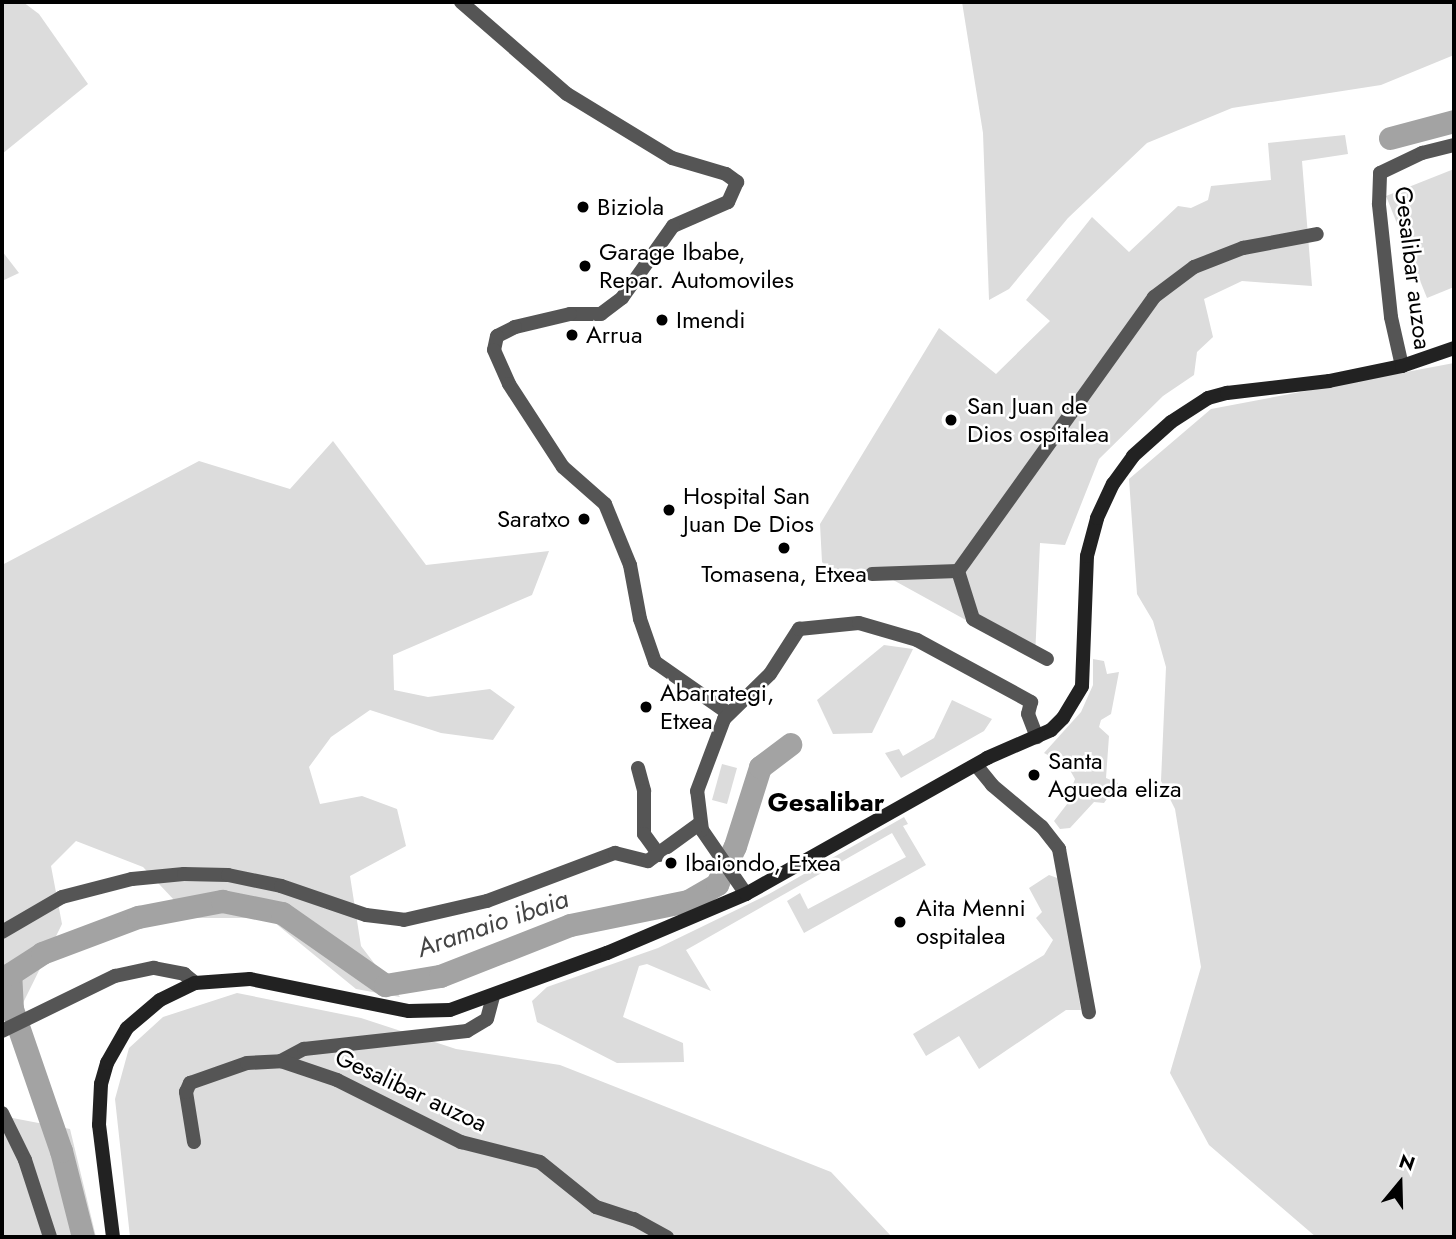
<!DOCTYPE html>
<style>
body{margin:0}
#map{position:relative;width:1456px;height:1239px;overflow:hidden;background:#fff;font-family:Jost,sans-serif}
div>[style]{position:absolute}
.green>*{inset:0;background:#dcdcdc}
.river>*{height:23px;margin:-11.5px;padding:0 11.5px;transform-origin:11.5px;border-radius:11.5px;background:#a3a3a3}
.street>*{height:14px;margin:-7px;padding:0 7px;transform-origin:7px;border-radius:7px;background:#555}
.secondary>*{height:14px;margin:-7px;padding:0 7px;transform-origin:7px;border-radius:7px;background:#222}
.dots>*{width:19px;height:19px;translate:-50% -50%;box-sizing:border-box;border:4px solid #fff;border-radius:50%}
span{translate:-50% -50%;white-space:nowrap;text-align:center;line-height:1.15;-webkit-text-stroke:5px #fff;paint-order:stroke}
.poi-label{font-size:24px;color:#000}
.left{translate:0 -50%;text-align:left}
.right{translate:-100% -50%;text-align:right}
.street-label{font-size:24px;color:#000}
.neighbourhood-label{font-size:26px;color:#000;font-weight:700}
.water-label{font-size:26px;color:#444;font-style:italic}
.frame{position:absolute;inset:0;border:4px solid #000;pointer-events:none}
.north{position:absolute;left:1365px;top:1148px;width:70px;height:70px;-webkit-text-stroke:5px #fff;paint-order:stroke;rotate:19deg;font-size:19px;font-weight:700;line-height:28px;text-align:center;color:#000}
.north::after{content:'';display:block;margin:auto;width:24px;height:32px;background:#000;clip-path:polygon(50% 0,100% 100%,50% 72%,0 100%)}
</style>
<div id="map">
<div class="green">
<i style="clip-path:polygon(2px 2px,23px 2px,39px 14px,88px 84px,2px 154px)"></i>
<i style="clip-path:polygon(962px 2px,1454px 2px,1454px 55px,1381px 85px,1232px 108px,1147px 143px,1068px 218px,1009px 289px,989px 300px,983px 133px)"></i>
<i style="clip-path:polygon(1345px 135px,1348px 154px,1302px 161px,1312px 286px,1242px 281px,1204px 299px,1213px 337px,1197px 352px,1194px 375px,1163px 396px,1099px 459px,1065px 545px,1040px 543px,1035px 658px,875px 570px,828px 569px,822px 562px,820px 524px,939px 328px,996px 374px,1050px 321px,1026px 300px,1092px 217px,1129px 252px,1178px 206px,1191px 208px,1208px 200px,1211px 186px,1271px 180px,1268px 143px)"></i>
<i style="clip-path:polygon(1454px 169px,1454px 287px,1427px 298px,1386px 196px)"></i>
<i style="clip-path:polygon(2px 251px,19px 273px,2px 281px)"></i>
<i style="clip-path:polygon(1454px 363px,1454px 1237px,1316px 1237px,1209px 1145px,1170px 1073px,1201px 967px,1175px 809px,1161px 781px,1166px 667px,1153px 621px,1137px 594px,1129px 479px,1211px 409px)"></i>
<i style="clip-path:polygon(333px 441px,426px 565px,549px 551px,532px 595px,393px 655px,394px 690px,428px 697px,490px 689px,515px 707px,493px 740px,441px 733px,370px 710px,331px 737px,309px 767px,320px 804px,362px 796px,397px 809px,406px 846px,350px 876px,361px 946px,400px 997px,356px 989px,269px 918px,191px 918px,143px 867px,76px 841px,51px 866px,62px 924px,23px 1003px,2px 1013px,2px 565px,199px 461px,290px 489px)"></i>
<i style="clip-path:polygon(884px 645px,913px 649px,872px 733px,833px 734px,817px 700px)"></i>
<i style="clip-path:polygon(1093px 659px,1104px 661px,1107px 674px,1119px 672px,1111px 714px,1101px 720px,1099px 727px,1109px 736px,1106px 778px,1118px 783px,1104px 803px,1094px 802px,1070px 828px,1060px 829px,1054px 821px,1074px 795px,1070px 792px,1075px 779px,1067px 765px,1044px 753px,1081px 712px,1093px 685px)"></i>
<i style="clip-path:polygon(952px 700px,992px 719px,984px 731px,901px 778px,885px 753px,899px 749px,903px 756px,934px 738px)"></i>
<i style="clip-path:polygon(722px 764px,737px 768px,727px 804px,712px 800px)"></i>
<i style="clip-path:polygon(904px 817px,908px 824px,903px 826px,926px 865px,804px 933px,787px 901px,800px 893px,808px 909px,906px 857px,892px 833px,686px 950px,711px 991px,647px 964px,639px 966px,623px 1017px,683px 1043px,684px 1062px,617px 1063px,537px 1022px,532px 1001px,547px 987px,658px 948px,769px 894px)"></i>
<i style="clip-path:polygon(1049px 875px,1060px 879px,1081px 1010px,1066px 1010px,979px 1069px,959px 1036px,926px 1056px,913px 1034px,1044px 955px,1053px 940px,1036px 918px,1042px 912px,1029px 888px)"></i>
<i style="clip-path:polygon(237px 993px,361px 1018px,456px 1049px,560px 1065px,831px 1172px,892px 1237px,130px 1237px,115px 1099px,129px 1048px,163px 1017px)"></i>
<i style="clip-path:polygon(2px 1116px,70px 1129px,96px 1237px,2px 1237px)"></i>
</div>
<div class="river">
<i style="left:1390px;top:138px;width:66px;rotate:-14.9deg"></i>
<i style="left:83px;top:1237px;width:89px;rotate:-104.3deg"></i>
<i style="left:61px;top:1151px;width:150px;rotate:-109deg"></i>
<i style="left:12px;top:1009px;width:35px;rotate:-93deg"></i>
<i style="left:10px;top:974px;width:38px;rotate:-33deg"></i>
<i style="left:42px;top:953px;width:103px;rotate:-20.6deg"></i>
<i style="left:138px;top:917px;width:86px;rotate:-10.8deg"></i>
<i style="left:222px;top:901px;width:61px;rotate:11.3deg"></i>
<i style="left:282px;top:913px;width:126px;rotate:35deg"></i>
<i style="left:385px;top:985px;width:56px;rotate:-9.3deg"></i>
<i style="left:440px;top:976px;width:140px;rotate:-21.4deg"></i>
<i style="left:570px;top:925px;width:120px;rotate:-11.5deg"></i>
<i style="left:688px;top:901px;width:34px;rotate:-30deg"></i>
<i style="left:717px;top:884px;width:42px;rotate:-64.7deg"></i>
<i style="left:735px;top:846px;width:83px;rotate:-72.4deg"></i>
<i style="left:760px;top:767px;width:38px;rotate:-37deg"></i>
</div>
<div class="street">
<i style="left:461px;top:2px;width:140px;rotate:41deg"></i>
<i style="left:567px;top:94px;width:123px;rotate:31.4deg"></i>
<i style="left:672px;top:158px;width:56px;rotate:16.5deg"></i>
<i style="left:726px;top:174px;width:14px;rotate:36deg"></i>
<i style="left:737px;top:182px;width:22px;rotate:114deg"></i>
<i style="left:728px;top:202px;width:60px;rotate:156.4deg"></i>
<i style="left:673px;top:226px;width:88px;rotate:125.3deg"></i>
<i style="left:622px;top:298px;width:26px;rotate:143deg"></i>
<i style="left:601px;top:314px;width:31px;rotate:180deg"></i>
<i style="left:570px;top:314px;width:57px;rotate:166.7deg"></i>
<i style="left:515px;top:327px;width:20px;rotate:153deg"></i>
<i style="left:497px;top:336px;width:14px;rotate:102deg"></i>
<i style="left:494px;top:350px;width:37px;rotate:66deg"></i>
<i style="left:509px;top:384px;width:99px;rotate:57deg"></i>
<i style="left:563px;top:467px;width:56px;rotate:41.4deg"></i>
<i style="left:605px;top:504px;width:66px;rotate:67.7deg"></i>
<i style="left:630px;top:565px;width:55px;rotate:79.5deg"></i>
<i style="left:640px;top:619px;width:46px;rotate:70.8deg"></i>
<i style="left:655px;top:662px;width:89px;rotate:34.9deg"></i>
<i style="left:1402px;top:366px;width:50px;rotate:-102.7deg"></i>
<i style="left:1391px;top:317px;width:114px;rotate:-96.1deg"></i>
<i style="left:1379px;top:204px;width:31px;rotate:-88deg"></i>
<i style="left:1380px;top:173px;width:47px;rotate:-25.5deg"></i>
<i style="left:1422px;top:153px;width:33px;rotate:-14deg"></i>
<i style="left:958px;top:571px;width:50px;rotate:72.6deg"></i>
<i style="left:973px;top:619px;width:84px;rotate:28.4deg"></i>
<i style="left:872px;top:574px;width:86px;rotate:-2deg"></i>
<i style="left:958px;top:571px;width:337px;rotate:-54.4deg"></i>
<i style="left:1154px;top:297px;width:50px;rotate:-36.9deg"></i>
<i style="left:1194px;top:267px;width:53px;rotate:-21.2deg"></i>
<i style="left:1243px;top:248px;width:75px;rotate:-10.7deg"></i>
<i style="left:976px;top:765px;width:26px;rotate:51deg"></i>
<i style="left:992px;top:785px;width:65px;rotate:40deg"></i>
<i style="left:1042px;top:827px;width:28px;rotate:52deg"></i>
<i style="left:1059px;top:849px;width:166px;rotate:79.6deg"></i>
<i style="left:638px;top:768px;width:24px;rotate:75deg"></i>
<i style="left:644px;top:791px;width:43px;rotate:90deg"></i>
<i style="left:644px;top:834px;width:26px;rotate:54deg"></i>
<i style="left:746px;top:894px;width:78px;rotate:-124.5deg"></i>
<i style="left:702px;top:830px;width:39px;rotate:-97deg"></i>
<i style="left:697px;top:791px;width:77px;rotate:-69.4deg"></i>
<i style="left:724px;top:719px;width:64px;rotate:-44.4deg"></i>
<i style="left:770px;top:674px;width:54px;rotate:-57.2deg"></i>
<i style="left:799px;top:629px;width:60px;rotate:-5.7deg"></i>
<i style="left:859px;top:623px;width:60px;rotate:16.3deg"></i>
<i style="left:917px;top:640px;width:130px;rotate:28.5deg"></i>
<i style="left:1031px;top:702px;width:12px;rotate:104deg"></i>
<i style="left:1028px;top:714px;width:25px;rotate:69deg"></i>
<i style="left:2px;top:932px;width:69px;rotate:-30.3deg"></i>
<i style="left:62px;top:897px;width:72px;rotate:-14.4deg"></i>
<i style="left:132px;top:879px;width:52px;rotate:-5.5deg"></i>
<i style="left:184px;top:874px;width:44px;rotate:1.3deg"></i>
<i style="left:228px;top:875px;width:54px;rotate:11.7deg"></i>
<i style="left:281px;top:886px;width:90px;rotate:18.8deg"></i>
<i style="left:366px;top:915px;width:38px;rotate:7deg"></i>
<i style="left:404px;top:920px;width:85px;rotate:-12.9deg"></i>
<i style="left:487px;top:901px;width:137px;rotate:-20.6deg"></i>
<i style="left:615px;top:853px;width:34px;rotate:14deg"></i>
<i style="left:648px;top:861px;width:63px;rotate:-36deg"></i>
<i style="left:2px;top:1031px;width:126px;rotate:-26deg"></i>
<i style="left:115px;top:976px;width:40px;rotate:-12deg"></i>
<i style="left:154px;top:968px;width:31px;rotate:11deg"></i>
<i style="left:184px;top:974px;width:14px;rotate:39deg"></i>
<i style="left:281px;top:1061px;width:26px;rotate:-28deg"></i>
<i style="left:304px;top:1049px;width:164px;rotate:-6.3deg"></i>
<i style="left:467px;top:1031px;width:23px;rotate:-31deg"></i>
<i style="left:487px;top:1019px;width:23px;rotate:-75deg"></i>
<i style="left:2px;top:1113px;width:52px;rotate:63.9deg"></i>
<i style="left:25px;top:1160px;width:81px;rotate:72deg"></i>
<i style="left:194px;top:1142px;width:51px;rotate:-99.1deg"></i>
<i style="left:186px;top:1092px;width:10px;rotate:-66deg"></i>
<i style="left:190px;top:1083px;width:60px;rotate:-19.3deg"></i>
<i style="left:247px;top:1063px;width:34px;rotate:-3deg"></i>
<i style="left:281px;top:1061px;width:59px;rotate:18.7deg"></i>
<i style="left:337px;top:1080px;width:139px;rotate:26.6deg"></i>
<i style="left:461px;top:1142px;width:81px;rotate:14.2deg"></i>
<i style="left:540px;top:1162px;width:72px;rotate:38.8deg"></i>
<i style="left:596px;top:1207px;width:40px;rotate:18deg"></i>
<i style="left:634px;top:1219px;width:38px;rotate:29deg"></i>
</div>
<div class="secondary">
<i style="left:113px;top:1237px;width:113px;rotate:-97.1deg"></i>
<i style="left:99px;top:1125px;width:41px;rotate:-87.2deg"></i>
<i style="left:101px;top:1084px;width:22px;rotate:-74deg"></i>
<i style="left:107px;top:1063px;width:40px;rotate:-60.3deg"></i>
<i style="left:127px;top:1028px;width:43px;rotate:-40.3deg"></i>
<i style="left:160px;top:1000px;width:39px;rotate:-26deg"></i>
<i style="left:195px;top:983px;width:55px;rotate:-4.2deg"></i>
<i style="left:250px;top:979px;width:162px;rotate:11.4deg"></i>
<i style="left:409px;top:1011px;width:41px;rotate:-1.4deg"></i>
<i style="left:450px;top:1010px;width:167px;rotate:-20deg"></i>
<i style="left:607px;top:953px;width:151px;rotate:-23deg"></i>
<i style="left:746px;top:894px;width:277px;rotate:-29.4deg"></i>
<i style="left:987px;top:758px;width:70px;rotate:-23.6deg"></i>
<i style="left:1051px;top:730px;width:17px;rotate:-45deg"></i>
<i style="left:1063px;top:718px;width:37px;rotate:-59deg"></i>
<i style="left:1082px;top:686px;width:130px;rotate:-87.8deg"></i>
<i style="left:1087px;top:556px;width:39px;rotate:-75deg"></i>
<i style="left:1097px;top:518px;width:38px;rotate:-65deg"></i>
<i style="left:1113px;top:484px;width:34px;rotate:-54deg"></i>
<i style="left:1133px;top:456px;width:51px;rotate:-41.8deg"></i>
<i style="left:1171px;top:422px;width:44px;rotate:-33deg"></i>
<i style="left:1208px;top:398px;width:20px;rotate:-15deg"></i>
<i style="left:1227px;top:393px;width:103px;rotate:-6.7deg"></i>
<i style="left:1329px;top:381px;width:75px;rotate:-11.6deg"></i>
<i style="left:1402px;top:366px;width:55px;rotate:-19.1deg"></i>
</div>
<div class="dots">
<i style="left:583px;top:207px;background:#000"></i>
<i style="left:585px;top:266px;background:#000"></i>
<i style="left:662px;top:320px;background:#000"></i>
<i style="left:572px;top:335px;background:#000"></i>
<i style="left:951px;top:420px;background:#000"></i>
<i style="left:669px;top:510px;background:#000"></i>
<i style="left:584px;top:519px;background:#000"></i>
<i style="left:784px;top:548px;background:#000"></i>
<i style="left:646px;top:707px;background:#000"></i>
<i style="left:1034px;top:775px;background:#000"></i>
<i style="left:671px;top:863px;background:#000"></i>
<i style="left:900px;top:922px;background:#000"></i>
</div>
<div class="poi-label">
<span class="left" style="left:597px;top:207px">Biziola</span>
<span class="left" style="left:599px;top:266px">Garage Ibabe,<br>Repar. Automoviles</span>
<span class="left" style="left:676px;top:320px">Imendi</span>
<span class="left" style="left:586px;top:335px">Arrua</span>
<span class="left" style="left:967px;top:420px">San Juan de<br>Dios ospitalea</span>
<span class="left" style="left:683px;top:510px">Hospital San<br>Juan De Dios</span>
<span class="right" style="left:570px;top:519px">Saratxo</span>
<span style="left:784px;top:574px">Tomasena, Etxea</span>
<span class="left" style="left:660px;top:707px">Abarrategi,<br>Etxea</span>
<span class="left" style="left:1048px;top:775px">Santa<br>Agueda eliza</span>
<span class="left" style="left:685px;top:863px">Ibaiondo, Etxea</span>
<span class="left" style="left:916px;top:922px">Aita Menni<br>ospitalea</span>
</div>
<div class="street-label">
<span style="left:1413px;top:268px;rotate:83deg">Gesalibar auzoa</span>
<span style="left:411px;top:1090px;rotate:25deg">Gesalibar auzoa</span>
</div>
<div class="neighbourhood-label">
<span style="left:826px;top:803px">Gesalibar</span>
</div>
<div class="water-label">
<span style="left:493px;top:924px;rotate:-19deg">Aramaio ibaia</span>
</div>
<div class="frame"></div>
<div class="north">N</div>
</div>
